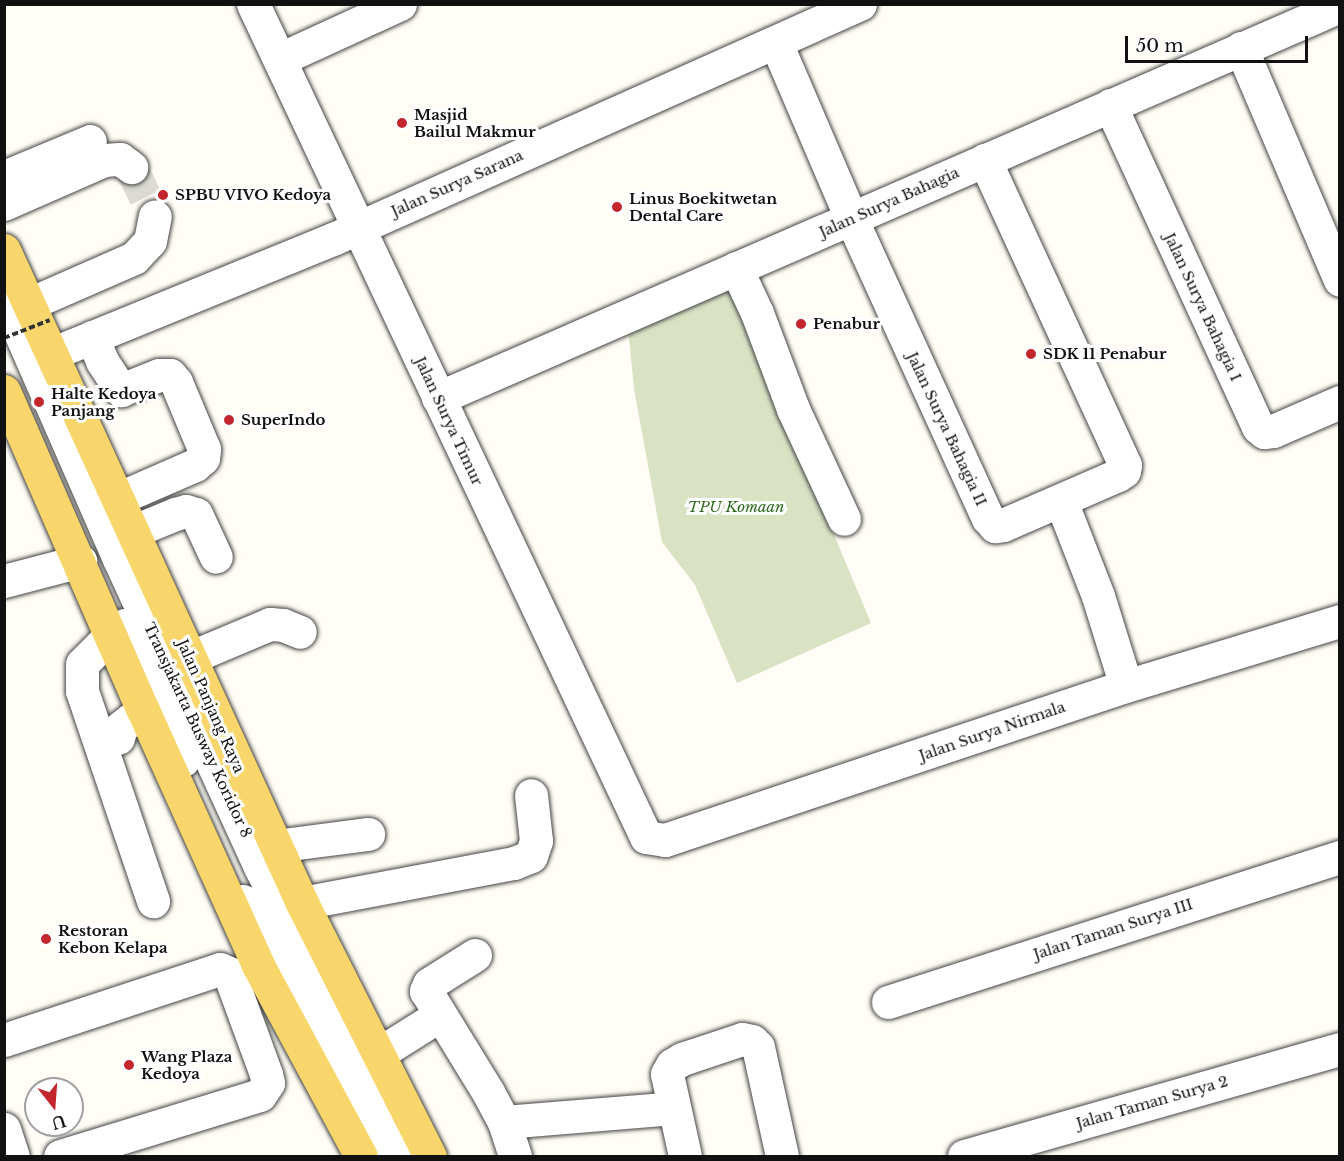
<!DOCTYPE html>
<style>
body{margin:0}
#map{position:relative;width:1344px;height:1161px;overflow:hidden;background:#fffdf5;font-family:"Libre Baskerville",serif}
div>[style]{position:absolute}
.cemetery>*{inset:0;background:#d9e3c4}
.minor-tunnel>*{height:33px;margin-top:-16.5px;transform-origin:0;background:repeating-linear-gradient(90deg,#dbdad3 0 33px,transparent 0 49px)}
.roads{filter:drop-shadow(0 0 2px #444) drop-shadow(0 0 2px #444)}
.minor>*{height:33px;margin:-16.5px;padding:0 16.5px;transform-origin:16.5px;border-radius:16.5px;background:#fff}
.major>*{height:33px;margin:-16.5px;padding:0 16.5px;transform-origin:16.5px;border-radius:16.5px;background:#f9d66b}
.path-bridge>*{height:4px;margin-top:-2px;transform-origin:0;background:repeating-linear-gradient(90deg,#333 0 6px,transparent 0 9px)}
.dots>*{width:16px;height:16px;translate:-50% -50%;box-sizing:border-box;border:3px solid #fff;border-radius:50%}
span{translate:-50% -50%;white-space:nowrap;text-align:center;line-height:1.15;-webkit-text-stroke:6px #fff;paint-order:stroke}
.poi-label{font-size:15px;color:#111;font-weight:700}
.left{translate:0 -50%;text-align:left}
.street-label{font-size:15px;color:#111}
.park-label{font-size:15px;color:#2f6b1f;font-style:italic}
.frame{position:absolute;inset:0;border:6px solid #111;pointer-events:none}
.north{position:absolute;left:24px;top:1077px;width:60px;height:60px;box-sizing:border-box;background:#fff;border:2px solid #a0a0a0;border-radius:50%;rotate:163deg;font-size:16px;font-weight:700;line-height:24px;text-align:center;color:#111}
.north::after{content:'';display:block;margin:auto;width:21px;height:27px;background:#c4262e;clip-path:polygon(50% 0,100% 100%,50% 72%,0 100%)}
.scale{position:absolute;left:1125px;top:36px;width:183px;height:27px;box-sizing:border-box;border:3px solid #111;border-top:0;padding-left:8px;font-size:18px;line-height:21px;white-space:nowrap;color:#111;-webkit-text-stroke:4px #fff;paint-order:stroke}
</style>
<div id="map">
<div class="cemetery">
<i style="clip-path:polygon(731px 289px,871px 623px,737px 683px,695px 585px,662px 542px,634px 389px,628px 328px)"></i>
</div>
<div class="minor-tunnel">
<i style="left:131px;top:167px;width:55px;rotate:63.9deg"></i>
</div>
<div class="roads">
<div class="minor">
<i style="left:253px;top:4px;width:921px;rotate:64.74deg"></i>
<i style="left:646px;top:837px;width:19px;rotate:9deg"></i>
<i style="left:665px;top:840px;width:486px;rotate:-18.5deg"></i>
<i style="left:1126px;top:686px;width:224px;rotate:-16.9deg"></i>
<i style="left:776px;top:43px;width:190px;rotate:66.8deg"></i>
<i style="left:851px;top:218px;width:330px;rotate:65.5deg"></i>
<i style="left:988px;top:518px;width:11px;rotate:49deg"></i>
<i style="left:995px;top:526px;width:8px;rotate:-7deg"></i>
<i style="left:1003px;top:525px;width:125px;rotate:-23.5deg"></i>
<i style="left:1118px;top:475px;width:7px;rotate:-34deg"></i>
<i style="left:1124px;top:471px;width:6px;rotate:-81deg"></i>
<i style="left:1125px;top:465px;width:336px;rotate:-114.7deg"></i>
<i style="left:1241px;top:48px;width:252px;rotate:66.9deg"></i>
<i style="left:280px;top:59px;width:132px;rotate:-24.6deg"></i>
<i style="left:1110px;top:105px;width:354px;rotate:65.3deg"></i>
<i style="left:1258px;top:427px;width:8px;rotate:40deg"></i>
<i style="left:1264px;top:432px;width:9px;rotate:-6deg"></i>
<i style="left:1273px;top:431px;width:73px;rotate:-23.4deg"></i>
<i style="left:4px;top:177px;width:93px;rotate:-22.7deg"></i>
<i style="left:4px;top:204px;width:109px;rotate:-23.7deg"></i>
<i style="left:104px;top:160px;width:16px;rotate:-4deg"></i>
<i style="left:120px;top:159px;width:14px;rotate:36deg"></i>
<i style="left:736px;top:268px;width:50px;rotate:65deg"></i>
<i style="left:757px;top:313px;width:103px;rotate:69.4deg"></i>
<i style="left:793px;top:409px;width:121px;rotate:65.1deg"></i>
<i style="left:4px;top:296px;width:287px;rotate:66.4deg"></i>
<i style="left:119px;top:559px;width:339px;rotate:65.4deg"></i>
<i style="left:260px;top:867px;width:325px;rotate:62.9deg"></i>
<i style="left:29px;top:304px;width:115px;rotate:-23.7deg"></i>
<i style="left:134px;top:258px;width:23px;rotate:-47deg"></i>
<i style="left:150px;top:241px;width:25px;rotate:-79deg"></i>
<i style="left:92px;top:337px;width:26px;rotate:67deg"></i>
<i style="left:102px;top:361px;width:35px;rotate:57deg"></i>
<i style="left:121px;top:390px;width:41px;rotate:-21.5deg"></i>
<i style="left:159px;top:375px;width:11px"></i>
<i style="left:170px;top:375px;width:9px;rotate:49deg"></i>
<i style="left:176px;top:382px;width:73px;rotate:67.3deg"></i>
<i style="left:204px;top:449px;width:9px;rotate:96deg"></i>
<i style="left:203px;top:458px;width:11px;rotate:139deg"></i>
<i style="left:195px;top:465px;width:83px;rotate:156.5deg"></i>
<i style="left:51px;top:354px;width:305px;rotate:-22.2deg"></i>
<i style="left:333px;top:239px;width:577px;rotate:-24.03deg"></i>
<i style="left:438px;top:398px;width:983px;rotate:-23.49deg"></i>
<i style="left:1061px;top:501px;width:102px;rotate:68.7deg"></i>
<i style="left:1098px;top:596px;width:94px;rotate:72.7deg"></i>
<i style="left:134px;top:531px;width:44px;rotate:-22.5deg"></i>
<i style="left:175px;top:514px;width:11px;rotate:-15deg"></i>
<i style="left:186px;top:511px;width:10px;rotate:17deg"></i>
<i style="left:196px;top:514px;width:47px;rotate:65.1deg"></i>
<i style="left:4px;top:581px;width:79px;rotate:-14.7deg"></i>
<i style="left:125px;top:625px;width:147px;rotate:66.8deg"></i>
<i style="left:112px;top:634px;width:42px;rotate:135deg"></i>
<i style="left:82px;top:664px;width:27px;rotate:90deg"></i>
<i style="left:82px;top:691px;width:222px;rotate:71.3deg"></i>
<i style="left:189px;top:658px;width:88px;rotate:-22.8deg"></i>
<i style="left:270px;top:624px;width:13px;rotate:4deg"></i>
<i style="left:283px;top:625px;width:18px;rotate:22deg"></i>
<i style="left:118px;top:738px;width:11px;rotate:-75deg"></i>
<i style="left:121px;top:727px;width:28px;rotate:-38deg"></i>
<i style="left:275px;top:846px;width:94px;rotate:-7.4deg"></i>
<i style="left:243px;top:901px;width:197px;rotate:61.5deg"></i>
<i style="left:337px;top:1074px;width:92px;rotate:63.4deg"></i>
<i style="left:302px;top:903px;width:216px;rotate:-10.7deg"></i>
<i style="left:514px;top:863px;width:18px;rotate:-22deg"></i>
<i style="left:531px;top:856px;width:16px;rotate:-72deg"></i>
<i style="left:536px;top:841px;width:46px;rotate:-96.2deg"></i>
<i style="left:475px;top:955px;width:54px;rotate:147.8deg"></i>
<i style="left:429px;top:984px;width:8px;rotate:113deg"></i>
<i style="left:426px;top:991px;width:119px;rotate:58.5deg"></i>
<i style="left:488px;top:1092px;width:34px;rotate:62deg"></i>
<i style="left:504px;top:1122px;width:36px;rotate:72deg"></i>
<i style="left:888px;top:1002px;width:475px;rotate:-17.8deg"></i>
<i style="left:4px;top:1040px;width:227px;rotate:-18.2deg"></i>
<i style="left:220px;top:969px;width:10px;rotate:24deg"></i>
<i style="left:229px;top:973px;width:108px;rotate:69.9deg"></i>
<i style="left:266px;top:1074px;width:9px;rotate:77deg"></i>
<i style="left:268px;top:1083px;width:14px;rotate:124deg"></i>
<i style="left:260px;top:1095px;width:209px;rotate:163deg"></i>
<i style="left:378px;top:1054px;width:73px;rotate:-32.2deg"></i>
<i style="left:504px;top:1122px;width:170px;rotate:-4.7deg"></i>
<i style="left:4px;top:1129px;width:28px;rotate:72deg"></i>
<i style="left:685px;top:1156px;width:84px;rotate:-102.4deg"></i>
<i style="left:667px;top:1074px;width:10px;rotate:-61deg"></i>
<i style="left:672px;top:1065px;width:12px;rotate:-31deg"></i>
<i style="left:682px;top:1059px;width:63px;rotate:-18.4deg"></i>
<i style="left:742px;top:1039px;width:10px;rotate:11deg"></i>
<i style="left:752px;top:1041px;width:8px;rotate:45deg"></i>
<i style="left:758px;top:1047px;width:112px;rotate:77.6deg"></i>
<i style="left:964px;top:1156px;width:391px;rotate:-15.9deg"></i>
</div>
<div class="major">
<i style="left:4px;top:250px;width:718px;rotate:65.47deg"></i>
<i style="left:302px;top:903px;width:284px;rotate:63.2deg"></i>
<i style="left:4px;top:391px;width:348px;rotate:66.5deg"></i>
<i style="left:143px;top:710px;width:280px;rotate:65.7deg"></i>
<i style="left:258px;top:965px;width:217px;rotate:61.7deg"></i>
</div>
</div>
<div class="path-bridge">
<i style="left:4px;top:338px;width:49px;rotate:-21.4deg"></i>
</div>
<div class="dots">
<i style="left:402px;top:123px;background:#c4262e"></i>
<i style="left:163px;top:195px;background:#c4262e"></i>
<i style="left:617px;top:207px;background:#c4262e"></i>
<i style="left:801px;top:324px;background:#c4262e"></i>
<i style="left:1031px;top:354px;background:#c4262e"></i>
<i style="left:39px;top:402px;background:#c4262e"></i>
<i style="left:229px;top:420px;background:#c4262e"></i>
<i style="left:46px;top:939px;background:#c4262e"></i>
<i style="left:129px;top:1065px;background:#c4262e"></i>
</div>
<div class="poi-label">
<span class="left" style="left:414px;top:123px">Masjid<br>Bailul Makmur</span>
<span class="left" style="left:175px;top:195px">SPBU VIVO Kedoya</span>
<span class="left" style="left:629px;top:207px">Linus Boekitwetan<br>Dental Care</span>
<span class="left" style="left:813px;top:324px">Penabur</span>
<span class="left" style="left:1043px;top:354px">SDK 11 Penabur</span>
<span class="left" style="left:51px;top:402px">Halte Kedoya<br>Panjang</span>
<span class="left" style="left:241px;top:420px">SuperIndo</span>
<span class="left" style="left:58px;top:939px">Restoran<br>Kebon Kelapa</span>
<span class="left" style="left:141px;top:1065px">Wang Plaza<br>Kedoya</span>
</div>
<div class="street-label">
<span style="left:457px;top:183px;rotate:-24deg">Jalan Surya Sarana</span>
<span style="left:889px;top:202px;rotate:-24deg">Jalan Surya Bahagia</span>
<span style="left:1203px;top:307px;rotate:65deg">Jalan Surya Bahagia I</span>
<span style="left:449px;top:421px;rotate:65deg">Jalan Surya Timur</span>
<span style="left:947px;top:429px;rotate:65deg">Jalan Surya Bahagia II</span>
<span style="left:211px;top:706px;rotate:66deg">Jalan Panjang Raya</span>
<span style="left:198px;top:730px;rotate:65deg">Transjakarta Busway Koridor 8</span>
<span style="left:992px;top:731px;rotate:-19deg">Jalan Surya Nirmala</span>
<span style="left:1113px;top:929px;rotate:-18deg">Jalan Taman Surya III</span>
<span style="left:1152px;top:1102px;rotate:-16deg">Jalan Taman Surya 2</span>
</div>
<div class="park-label">
<span style="left:736px;top:507px">TPU Komaan</span>
</div>
<div class="frame"></div>
<div class="north">U</div>
<div class="scale">50 m</div>
</div>
